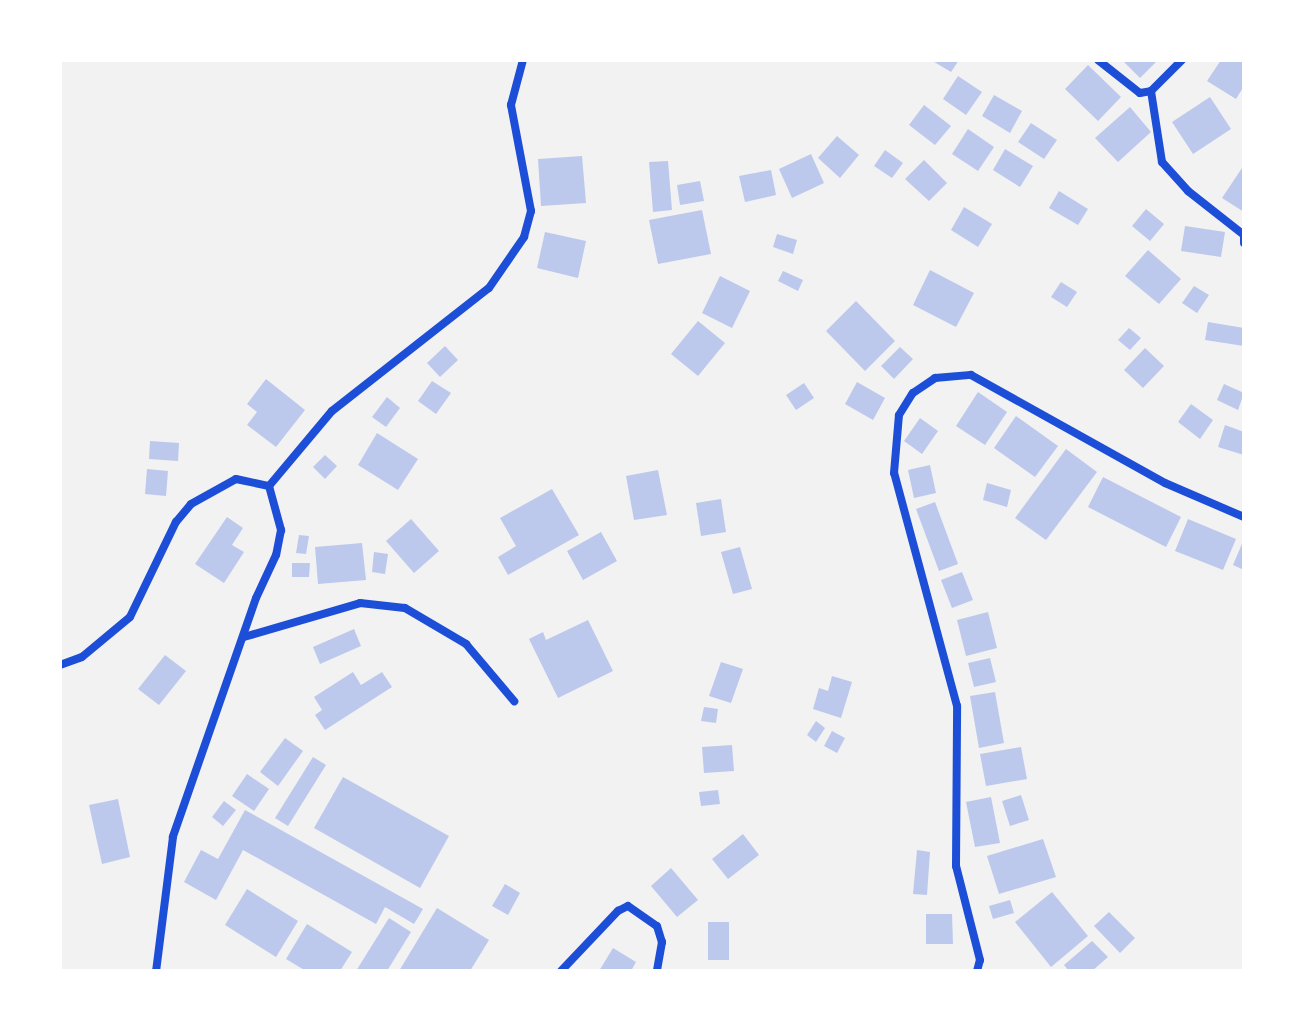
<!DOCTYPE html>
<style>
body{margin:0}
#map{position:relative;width:1304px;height:1031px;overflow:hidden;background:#f2f2f2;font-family:Spectral,serif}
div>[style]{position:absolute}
.building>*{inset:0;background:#bdc9ec}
.minor>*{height:8px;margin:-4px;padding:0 4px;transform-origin:4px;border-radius:4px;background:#1d4ed8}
span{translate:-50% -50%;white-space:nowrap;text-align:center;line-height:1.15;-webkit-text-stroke:8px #fff;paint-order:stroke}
.frame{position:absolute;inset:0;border:62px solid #fff;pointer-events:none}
</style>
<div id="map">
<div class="building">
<i style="clip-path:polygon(931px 60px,959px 60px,951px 72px)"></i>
<i style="clip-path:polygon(1122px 60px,1158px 60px,1140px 78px)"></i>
<i style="clip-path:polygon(1221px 60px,1244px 60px,1244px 86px,1236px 99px,1207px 81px)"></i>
<i style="clip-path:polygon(1088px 65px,1121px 97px,1098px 121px,1065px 89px)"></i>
<i style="clip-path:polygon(958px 76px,982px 92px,966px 115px,943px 99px)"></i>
<i style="clip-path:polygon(994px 95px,1022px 111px,1010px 133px,982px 116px)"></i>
<i style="clip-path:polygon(1210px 97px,1231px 129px,1193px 154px,1172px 122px)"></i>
<i style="clip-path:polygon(924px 105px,951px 126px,935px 145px,909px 125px)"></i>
<i style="clip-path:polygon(1130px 107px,1151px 132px,1118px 162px,1095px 138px)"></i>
<i style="clip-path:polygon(1031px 123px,1057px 140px,1044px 159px,1018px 142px)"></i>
<i style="clip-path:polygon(968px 129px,994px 147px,978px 171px,952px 154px)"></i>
<i style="clip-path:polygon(837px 136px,859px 155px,840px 178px,818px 158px)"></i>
<i style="clip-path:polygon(1005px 149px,1033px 166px,1020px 187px,993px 170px)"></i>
<i style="clip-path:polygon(885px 150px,903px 163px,892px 178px,874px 166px)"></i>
<i style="clip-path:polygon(811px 154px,824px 183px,792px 198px,779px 169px)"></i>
<i style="clip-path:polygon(582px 156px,586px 203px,541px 206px,538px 159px)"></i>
<i style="clip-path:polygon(924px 160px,947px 183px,929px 201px,905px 179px)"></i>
<i style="clip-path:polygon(668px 161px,672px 210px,653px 212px,649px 162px)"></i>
<i style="clip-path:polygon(1244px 165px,1244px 212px,1222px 198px)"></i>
<i style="clip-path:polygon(771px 170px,776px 195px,745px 202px,739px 176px)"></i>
<i style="clip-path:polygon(700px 181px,704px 201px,680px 205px,677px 185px)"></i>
<i style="clip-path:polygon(1059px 191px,1088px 209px,1078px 225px,1049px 208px)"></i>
<i style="clip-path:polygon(964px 207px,992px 224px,978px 247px,951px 230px)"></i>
<i style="clip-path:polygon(1146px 209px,1164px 224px,1150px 241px,1132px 226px)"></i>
<i style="clip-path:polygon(702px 210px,711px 254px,658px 264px,649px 220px)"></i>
<i style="clip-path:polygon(1185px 226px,1225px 232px,1221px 257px,1181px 251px)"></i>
<i style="clip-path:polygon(545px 232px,586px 241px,578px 278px,537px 268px)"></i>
<i style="clip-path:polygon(777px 234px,797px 240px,793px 254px,773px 247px)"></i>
<i style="clip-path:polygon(1148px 250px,1181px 279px,1159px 304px,1125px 276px)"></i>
<i style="clip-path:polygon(930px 270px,974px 293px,956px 327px,913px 305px)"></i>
<i style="clip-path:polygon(783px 271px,803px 280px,798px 291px,778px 281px)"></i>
<i style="clip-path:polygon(720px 276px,750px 291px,732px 328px,702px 313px)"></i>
<i style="clip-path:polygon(1061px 282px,1077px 292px,1067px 307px,1051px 297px)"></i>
<i style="clip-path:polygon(1194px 286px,1209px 295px,1197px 313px,1182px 303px)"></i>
<i style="clip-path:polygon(856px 301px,895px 341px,865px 371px,826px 331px)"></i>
<i style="clip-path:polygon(698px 321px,725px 343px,698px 376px,671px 354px)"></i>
<i style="clip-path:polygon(1208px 322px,1244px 328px,1244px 346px,1205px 340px)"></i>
<i style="clip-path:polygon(1129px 328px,1141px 338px,1130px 350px,1118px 340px)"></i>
<i style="clip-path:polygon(445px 346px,458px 360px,440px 377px,427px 363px)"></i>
<i style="clip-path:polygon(900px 347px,913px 359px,894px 379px,881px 366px)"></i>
<i style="clip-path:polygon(1145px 348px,1164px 366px,1143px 388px,1124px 370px)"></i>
<i style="clip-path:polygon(266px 379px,305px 410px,276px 447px,247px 425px,257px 412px,247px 404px)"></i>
<i style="clip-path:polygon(432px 381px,451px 393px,436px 414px,418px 401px)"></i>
<i style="clip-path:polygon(857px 382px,885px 398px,873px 420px,845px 404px)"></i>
<i style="clip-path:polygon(804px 383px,814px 398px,796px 410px,786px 395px)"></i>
<i style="clip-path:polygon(1224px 384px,1244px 393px,1238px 410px,1217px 400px)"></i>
<i style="clip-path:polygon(978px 392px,1007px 412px,985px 445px,956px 426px)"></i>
<i style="clip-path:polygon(387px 397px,400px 408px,386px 427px,372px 417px)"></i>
<i style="clip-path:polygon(1191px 404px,1213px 420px,1200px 439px,1178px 422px)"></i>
<i style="clip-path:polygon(1016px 416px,1058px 446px,1035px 477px,994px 448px)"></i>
<i style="clip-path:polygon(920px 418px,938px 431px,922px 454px,904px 441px)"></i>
<i style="clip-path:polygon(1225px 425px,1244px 432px,1244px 455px,1218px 447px)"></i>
<i style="clip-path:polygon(377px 433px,418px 459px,398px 490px,358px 465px)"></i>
<i style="clip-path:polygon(150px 441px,179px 443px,178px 461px,149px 459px)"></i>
<i style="clip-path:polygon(1066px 449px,1097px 472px,1046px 540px,1015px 518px)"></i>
<i style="clip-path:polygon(325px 455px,337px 466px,325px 479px,313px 467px)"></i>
<i style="clip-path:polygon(930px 465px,936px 493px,914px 498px,908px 470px)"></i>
<i style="clip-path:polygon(147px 469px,168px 471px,166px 496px,145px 494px)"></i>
<i style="clip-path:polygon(658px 470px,667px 515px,634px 520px,626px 476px)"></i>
<i style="clip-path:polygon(1103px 477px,1181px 517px,1166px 547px,1088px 507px)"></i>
<i style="clip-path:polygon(987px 483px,1011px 490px,1007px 507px,983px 500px)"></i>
<i style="clip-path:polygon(552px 489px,579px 535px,508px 575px,498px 557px,516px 546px,500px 518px)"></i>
<i style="clip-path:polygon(721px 499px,726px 532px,701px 536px,696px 503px)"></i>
<i style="clip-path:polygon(935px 502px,958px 564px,939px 571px,916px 509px)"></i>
<i style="clip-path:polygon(227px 517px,243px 528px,232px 545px,244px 552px,224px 583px,195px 564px)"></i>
<i style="clip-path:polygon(411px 519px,439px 551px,414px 573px,386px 541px)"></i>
<i style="clip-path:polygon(1188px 519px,1236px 539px,1223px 570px,1175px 551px)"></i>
<i style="clip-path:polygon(601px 532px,617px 561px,583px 580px,567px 551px)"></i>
<i style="clip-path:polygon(299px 535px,309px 536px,306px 554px,296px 553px)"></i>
<i style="clip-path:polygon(1244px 539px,1244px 570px,1233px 565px)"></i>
<i style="clip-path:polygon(362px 543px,366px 580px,318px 584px,315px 547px)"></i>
<i style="clip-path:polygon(740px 547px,752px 589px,733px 594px,721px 552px)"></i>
<i style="clip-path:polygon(374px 552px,388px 554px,385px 574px,372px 572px)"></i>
<i style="clip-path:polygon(292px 563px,310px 563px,309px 577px,292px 577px)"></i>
<i style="clip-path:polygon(962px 572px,973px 600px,952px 608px,941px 580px)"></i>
<i style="clip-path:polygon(988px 612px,997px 648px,966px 656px,957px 620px)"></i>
<i style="clip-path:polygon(588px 620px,613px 671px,558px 698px,529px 639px,543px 632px,546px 640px)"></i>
<i style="clip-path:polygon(354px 629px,361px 646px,320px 664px,313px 647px)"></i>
<i style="clip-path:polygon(165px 655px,186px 671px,159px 705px,138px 689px)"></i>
<i style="clip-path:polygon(990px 658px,996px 682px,974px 687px,968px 663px)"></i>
<i style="clip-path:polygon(721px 662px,743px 669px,731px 703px,709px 696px)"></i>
<i style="clip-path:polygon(353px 672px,361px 685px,382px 672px,392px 687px,325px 730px,315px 715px,322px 710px,314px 697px)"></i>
<i style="clip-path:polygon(832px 676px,852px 682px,841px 718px,813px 709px,819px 688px,828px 691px)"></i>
<i style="clip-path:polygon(995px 692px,1004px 743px,979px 748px,970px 696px)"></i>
<i style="clip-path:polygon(704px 707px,718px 709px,716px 723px,701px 721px)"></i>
<i style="clip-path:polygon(816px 721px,825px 728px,816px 742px,807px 735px)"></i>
<i style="clip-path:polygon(832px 731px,845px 738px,837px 753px,824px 746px)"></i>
<i style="clip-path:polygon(285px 738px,303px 751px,278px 786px,260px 772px)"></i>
<i style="clip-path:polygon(732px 745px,734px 771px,704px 773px,702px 747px)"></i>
<i style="clip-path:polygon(1021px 747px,1027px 779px,986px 786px,980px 754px)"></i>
<i style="clip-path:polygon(313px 757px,326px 765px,288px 826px,275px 818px)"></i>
<i style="clip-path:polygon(247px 774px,269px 789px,254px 811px,232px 796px)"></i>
<i style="clip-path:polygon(343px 777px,449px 836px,420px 888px,314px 828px)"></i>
<i style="clip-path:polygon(718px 790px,720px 804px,701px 806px,699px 792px)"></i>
<i style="clip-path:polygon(1021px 795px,1029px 820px,1010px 826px,1002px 801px)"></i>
<i style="clip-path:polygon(991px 797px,1000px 843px,975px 847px,966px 802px)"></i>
<i style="clip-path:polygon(118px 799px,130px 857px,102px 864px,89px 805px)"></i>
<i style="clip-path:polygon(224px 801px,236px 810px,223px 826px,212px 817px)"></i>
<i style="clip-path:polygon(245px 810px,423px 909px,414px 924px,385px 907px,376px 924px,243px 850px,216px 900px,184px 882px,201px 850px,218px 859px)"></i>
<i style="clip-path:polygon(743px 834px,759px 855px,728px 879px,712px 859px)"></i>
<i style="clip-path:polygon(1043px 839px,1056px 877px,999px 894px,987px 856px)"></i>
<i style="clip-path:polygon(917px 850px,930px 852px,927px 895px,913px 894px)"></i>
<i style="clip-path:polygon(671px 868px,698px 900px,677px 917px,651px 886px)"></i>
<i style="clip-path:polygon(505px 884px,520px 893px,508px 915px,492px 906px)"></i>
<i style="clip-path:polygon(247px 889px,298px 921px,276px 957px,225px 925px)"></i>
<i style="clip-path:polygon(1052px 892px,1088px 936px,1051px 967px,1015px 922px)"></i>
<i style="clip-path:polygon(1010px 900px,1014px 913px,993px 919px,989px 906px)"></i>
<i style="clip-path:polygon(437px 908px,489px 940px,470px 971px,399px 971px)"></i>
<i style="clip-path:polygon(1109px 912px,1135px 938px,1120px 953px,1094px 926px)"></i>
<i style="clip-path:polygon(926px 914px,952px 914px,953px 944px,926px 944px)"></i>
<i style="clip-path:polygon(389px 918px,411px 932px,387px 971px,356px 971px)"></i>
<i style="clip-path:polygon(708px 922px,729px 922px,729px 960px,708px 960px)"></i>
<i style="clip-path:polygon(307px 924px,352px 952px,340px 971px,306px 971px,286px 959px)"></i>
<i style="clip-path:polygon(1092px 941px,1108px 957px,1092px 971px,1069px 971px,1064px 965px)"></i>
<i style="clip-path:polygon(613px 948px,636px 962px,631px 971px,599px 971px)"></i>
</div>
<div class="minor">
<i style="left:1098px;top:60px;width:53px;rotate:38.2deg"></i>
<i style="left:1140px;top:93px;width:11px;rotate:-10deg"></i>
<i style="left:1151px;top:91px;width:44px;rotate:-45deg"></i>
<i style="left:1151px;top:91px;width:72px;rotate:81.2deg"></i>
<i style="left:1162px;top:162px;width:39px;rotate:48deg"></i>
<i style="left:1188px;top:191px;width:71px;rotate:38.2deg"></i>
<i style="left:1244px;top:235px;width:8px;rotate:90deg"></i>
<i style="left:269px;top:486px;width:98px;rotate:-50deg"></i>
<i style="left:332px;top:411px;width:199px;rotate:-38.1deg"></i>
<i style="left:489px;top:288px;width:62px;rotate:-55.5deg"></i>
<i style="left:524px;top:237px;width:27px;rotate:-75deg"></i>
<i style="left:531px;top:211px;width:108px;rotate:-100.7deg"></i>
<i style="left:511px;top:105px;width:47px;rotate:-75.1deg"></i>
<i style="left:244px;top:637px;width:121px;rotate:-16.3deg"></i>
<i style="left:360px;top:603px;width:45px;rotate:6.3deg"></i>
<i style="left:405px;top:608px;width:71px;rotate:30.5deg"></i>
<i style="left:466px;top:644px;width:75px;rotate:49.9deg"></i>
<i style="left:60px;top:665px;width:23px;rotate:-20deg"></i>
<i style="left:82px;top:657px;width:62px;rotate:-39.8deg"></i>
<i style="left:130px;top:617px;width:106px;rotate:-64.2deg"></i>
<i style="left:176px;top:522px;width:23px;rotate:-50deg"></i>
<i style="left:191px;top:504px;width:51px;rotate:-29.1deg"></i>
<i style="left:236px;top:479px;width:34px;rotate:12deg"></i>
<i style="left:269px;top:486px;width:46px;rotate:74.7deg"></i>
<i style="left:281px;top:530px;width:25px;rotate:101deg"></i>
<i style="left:276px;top:555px;width:47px;rotate:114.9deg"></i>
<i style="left:256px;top:598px;width:253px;rotate:109.2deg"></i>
<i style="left:173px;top:837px;width:135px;rotate:97.2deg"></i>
<i style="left:561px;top:971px;width:83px;rotate:-46.5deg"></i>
<i style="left:618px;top:911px;width:11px;rotate:-27deg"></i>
<i style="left:628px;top:906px;width:35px;rotate:35deg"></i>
<i style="left:657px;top:926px;width:17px;rotate:73deg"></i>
<i style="left:662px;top:942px;width:29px;rotate:100deg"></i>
<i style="left:977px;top:971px;width:11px;rotate:-75deg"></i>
<i style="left:980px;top:960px;width:97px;rotate:-104.3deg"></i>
<i style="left:956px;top:866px;width:160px;rotate:-89.6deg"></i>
<i style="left:957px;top:706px;width:241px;rotate:-105.1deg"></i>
<i style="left:894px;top:473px;width:58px;rotate:-85.1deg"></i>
<i style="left:899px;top:415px;width:26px;rotate:-58deg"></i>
<i style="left:913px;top:393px;width:27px;rotate:-34deg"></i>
<i style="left:935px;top:378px;width:36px;rotate:-5deg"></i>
<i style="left:971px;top:375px;width:222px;rotate:29.1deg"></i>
<i style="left:1165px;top:483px;width:86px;rotate:23.3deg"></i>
</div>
<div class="frame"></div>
</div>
